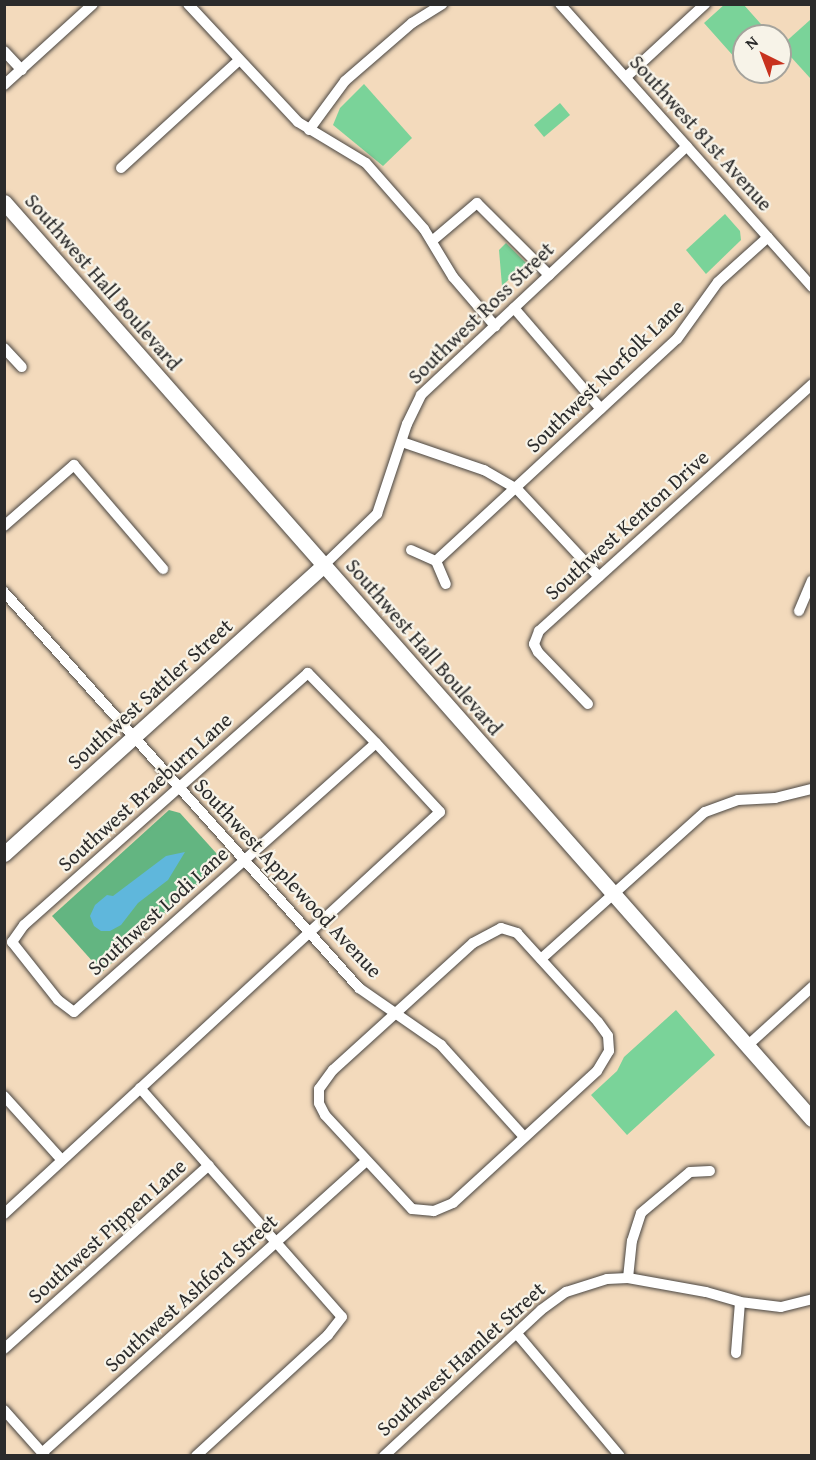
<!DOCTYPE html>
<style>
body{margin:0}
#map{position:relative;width:816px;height:1460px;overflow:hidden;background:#f3dabc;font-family:"Gentium Book Plus",serif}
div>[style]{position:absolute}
.green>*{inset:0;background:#7ad399}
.forest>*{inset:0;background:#63b581}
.water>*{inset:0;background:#5fb7dc}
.roads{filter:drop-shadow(0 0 2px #494541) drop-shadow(0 0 2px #494541)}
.street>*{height:10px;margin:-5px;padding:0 5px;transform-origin:5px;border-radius:5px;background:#fff}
.secondary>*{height:15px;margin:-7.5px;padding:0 7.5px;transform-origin:7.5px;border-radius:7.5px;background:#fff}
span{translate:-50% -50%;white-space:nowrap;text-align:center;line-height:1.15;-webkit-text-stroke:4.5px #f7f3e8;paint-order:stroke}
.street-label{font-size:21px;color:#2b2b2b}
.frame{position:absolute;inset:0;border:6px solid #2b2b2b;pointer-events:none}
.north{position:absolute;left:732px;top:24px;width:60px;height:60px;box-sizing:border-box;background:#f7f3e8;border:2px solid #a5a39c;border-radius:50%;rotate:318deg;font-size:16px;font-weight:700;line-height:24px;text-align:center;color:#2b2b2b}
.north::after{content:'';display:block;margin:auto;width:21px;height:27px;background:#c8321e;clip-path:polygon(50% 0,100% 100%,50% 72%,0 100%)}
</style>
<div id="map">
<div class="green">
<i style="clip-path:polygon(725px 4px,744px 5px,767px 31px,762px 36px,744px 36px,744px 52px,736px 59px,704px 23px)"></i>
<i style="clip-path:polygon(810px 20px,812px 22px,810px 78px,781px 46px)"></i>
<i style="clip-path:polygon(364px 84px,412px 138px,383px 166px,333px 125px,340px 108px)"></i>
<i style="clip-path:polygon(560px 103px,570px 115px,544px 137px,534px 125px)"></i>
<i style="clip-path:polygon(725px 214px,740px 231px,741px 240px,706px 274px,686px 250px)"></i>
<i style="clip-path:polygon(506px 243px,526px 263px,502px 286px,499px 250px)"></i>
<i style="clip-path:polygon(676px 1010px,715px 1055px,627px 1135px,591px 1095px,617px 1071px,624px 1057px)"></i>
</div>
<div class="forest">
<i style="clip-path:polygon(169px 810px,180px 813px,217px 854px,220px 863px,102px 972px,52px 916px)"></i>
</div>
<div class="water">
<i style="clip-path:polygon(185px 852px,168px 880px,138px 903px,121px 925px,110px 931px,101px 931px,94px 926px,90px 916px,95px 905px,107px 895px,113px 896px,166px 856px)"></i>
</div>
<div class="roads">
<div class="street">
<i style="left:188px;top:4px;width:161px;rotate:47deg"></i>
<i style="left:298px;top:122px;width:79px;rotate:31.1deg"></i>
<i style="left:366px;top:163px;width:88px;rotate:48.7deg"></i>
<i style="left:424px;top:229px;width:56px;rotate:58.9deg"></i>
<i style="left:453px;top:277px;width:65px;rotate:49.4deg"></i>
<i style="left:560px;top:4px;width:379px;rotate:48.3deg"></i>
<i style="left:4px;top:51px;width:26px;rotate:47deg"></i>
<i style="left:626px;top:77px;width:108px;rotate:-42.7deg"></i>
<i style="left:4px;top:85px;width:120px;rotate:-42.3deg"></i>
<i style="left:309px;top:130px;width:61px;rotate:-53.7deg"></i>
<i style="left:345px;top:81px;width:89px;rotate:-40.9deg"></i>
<i style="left:412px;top:23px;width:36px;rotate:-32deg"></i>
<i style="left:121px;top:168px;width:159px;rotate:-42.4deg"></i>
<i style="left:432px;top:241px;width:59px;rotate:-40.2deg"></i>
<i style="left:477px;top:203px;width:102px;rotate:45deg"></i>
<i style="left:514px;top:308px;width:133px;rotate:49.3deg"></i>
<i style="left:4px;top:348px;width:26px;rotate:47deg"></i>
<i style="left:402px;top:442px;width:87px;rotate:18.9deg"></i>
<i style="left:484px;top:470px;width:38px;rotate:30deg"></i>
<i style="left:517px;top:489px;width:120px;rotate:47deg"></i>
<i style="left:4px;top:526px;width:93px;rotate:-41.1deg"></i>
<i style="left:74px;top:465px;width:137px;rotate:49.4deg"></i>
<i style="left:411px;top:550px;width:27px;rotate:24deg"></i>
<i style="left:436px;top:561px;width:25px;rotate:67deg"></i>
<i style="left:436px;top:561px;width:328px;rotate:-42.7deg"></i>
<i style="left:677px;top:339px;width:70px;rotate:-54.3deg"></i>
<i style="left:718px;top:282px;width:67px;rotate:-42deg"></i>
<i style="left:324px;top:565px;width:74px;rotate:-43.9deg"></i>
<i style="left:377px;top:514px;width:95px;rotate:-71.6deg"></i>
<i style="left:407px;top:424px;width:32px;rotate:-64deg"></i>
<i style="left:421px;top:395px;width:364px;rotate:-43.1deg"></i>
<i style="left:4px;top:592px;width:532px;rotate:48.12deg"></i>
<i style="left:359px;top:988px;width:100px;rotate:34.8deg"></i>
<i style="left:441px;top:1045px;width:124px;rotate:47.9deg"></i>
<i style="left:799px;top:611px;width:33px;rotate:-67deg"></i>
<i style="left:588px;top:704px;width:72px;rotate:-133.9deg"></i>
<i style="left:538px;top:652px;width:9px;rotate:-117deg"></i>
<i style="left:534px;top:644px;width:14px;rotate:-69deg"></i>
<i style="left:539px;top:631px;width:368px;rotate:-42.1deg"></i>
<i style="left:501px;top:928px;width:17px;rotate:17deg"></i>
<i style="left:517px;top:933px;width:120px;rotate:47.7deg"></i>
<i style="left:598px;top:1022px;width:17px;rotate:54deg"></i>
<i style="left:608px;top:1036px;width:15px;rotate:86deg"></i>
<i style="left:609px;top:1051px;width:23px;rotate:121deg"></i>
<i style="left:597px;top:1071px;width:195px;rotate:137.5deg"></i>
<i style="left:453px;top:1203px;width:21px;rotate:157deg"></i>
<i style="left:434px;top:1211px;width:22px;rotate:-175deg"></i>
<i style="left:412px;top:1209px;width:128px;rotate:-132.8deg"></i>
<i style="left:325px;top:1115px;width:13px;rotate:-117deg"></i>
<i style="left:319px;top:1103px;width:14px;rotate:-90deg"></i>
<i style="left:319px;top:1089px;width:24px;rotate:-54deg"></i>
<i style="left:333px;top:1070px;width:189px;rotate:-42.2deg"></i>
<i style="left:473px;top:943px;width:32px;rotate:-28deg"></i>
<i style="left:541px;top:959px;width:220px;rotate:-41.9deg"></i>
<i style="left:705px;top:812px;width:35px;rotate:-20deg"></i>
<i style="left:738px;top:800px;width:37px;rotate:-3deg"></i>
<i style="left:775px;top:798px;width:38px;rotate:-14deg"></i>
<i style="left:747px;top:1046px;width:88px;rotate:-42.2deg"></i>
<i style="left:140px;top:1088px;width:305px;rotate:48.6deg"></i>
<i style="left:342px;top:1317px;width:23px;rotate:128deg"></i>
<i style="left:328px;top:1335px;width:179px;rotate:137.5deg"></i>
<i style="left:4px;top:1096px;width:85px;rotate:47.9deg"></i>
<i style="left:4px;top:1214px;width:593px;rotate:-42.68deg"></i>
<i style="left:440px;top:812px;width:94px;rotate:-132.8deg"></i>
<i style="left:376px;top:743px;width:98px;rotate:-134.2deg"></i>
<i style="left:308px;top:673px;width:380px;rotate:138.4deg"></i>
<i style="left:24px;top:925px;width:21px;rotate:125deg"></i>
<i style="left:12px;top:942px;width:74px;rotate:51.6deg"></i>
<i style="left:58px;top:1000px;width:20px;rotate:37deg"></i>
<i style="left:74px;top:1012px;width:404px;rotate:-41.7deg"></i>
<i style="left:628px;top:1278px;width:37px;rotate:-84deg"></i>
<i style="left:632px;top:1241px;width:29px;rotate:-72deg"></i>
<i style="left:641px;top:1213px;width:64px;rotate:-39.9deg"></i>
<i style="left:690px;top:1172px;width:20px;rotate:-3deg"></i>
<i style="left:518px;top:1335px;width:158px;rotate:49.9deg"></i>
<i style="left:4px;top:1349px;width:275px;rotate:-41.9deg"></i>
<i style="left:736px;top:1353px;width:51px;rotate:-85.5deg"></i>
<i style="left:4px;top:1410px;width:62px;rotate:48.3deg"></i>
<i style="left:42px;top:1453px;width:436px;rotate:-42deg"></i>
<i style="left:384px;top:1456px;width:214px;rotate:-42.9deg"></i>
<i style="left:541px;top:1310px;width:31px;rotate:-36deg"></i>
<i style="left:566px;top:1292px;width:43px;rotate:-17.6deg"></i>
<i style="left:607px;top:1279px;width:21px;rotate:-3deg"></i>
<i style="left:628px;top:1278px;width:79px;rotate:10.2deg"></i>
<i style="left:706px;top:1292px;width:35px;rotate:16deg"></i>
<i style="left:740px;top:1302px;width:41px;rotate:7deg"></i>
<i style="left:781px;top:1307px;width:32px;rotate:-14deg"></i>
</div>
<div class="secondary">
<i style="left:4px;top:202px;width:1222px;rotate:48.62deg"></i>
<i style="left:4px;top:854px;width:431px;rotate:-42.1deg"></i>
</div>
</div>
<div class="street-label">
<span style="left:701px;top:133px;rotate:48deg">Southwest 81st Avenue</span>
<span style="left:103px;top:282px;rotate:49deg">Southwest Hall Boulevard</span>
<span style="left:481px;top:313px;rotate:-44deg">Southwest Ross Street</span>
<span style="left:605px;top:376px;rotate:-44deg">Southwest Norfolk Lane</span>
<span style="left:627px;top:525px;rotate:-42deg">Southwest Kenton Drive</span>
<span style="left:424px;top:647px;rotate:49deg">Southwest Hall Boulevard</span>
<span style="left:150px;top:694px;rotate:-42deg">Southwest Sattler Street</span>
<span style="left:145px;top:792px;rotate:-42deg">Southwest Braeburn Lane</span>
<span style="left:288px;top:878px;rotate:47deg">Southwest Applewood Avenue</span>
<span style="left:158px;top:911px;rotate:-42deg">Southwest Lodi Lane</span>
<span style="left:107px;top:1231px;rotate:-42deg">Southwest Pippen Lane</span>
<span style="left:191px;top:1293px;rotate:-42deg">Southwest Ashford Street</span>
<span style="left:461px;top:1359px;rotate:-42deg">Southwest Hamlet Street</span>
</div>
<div class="frame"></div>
<div class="north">N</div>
</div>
